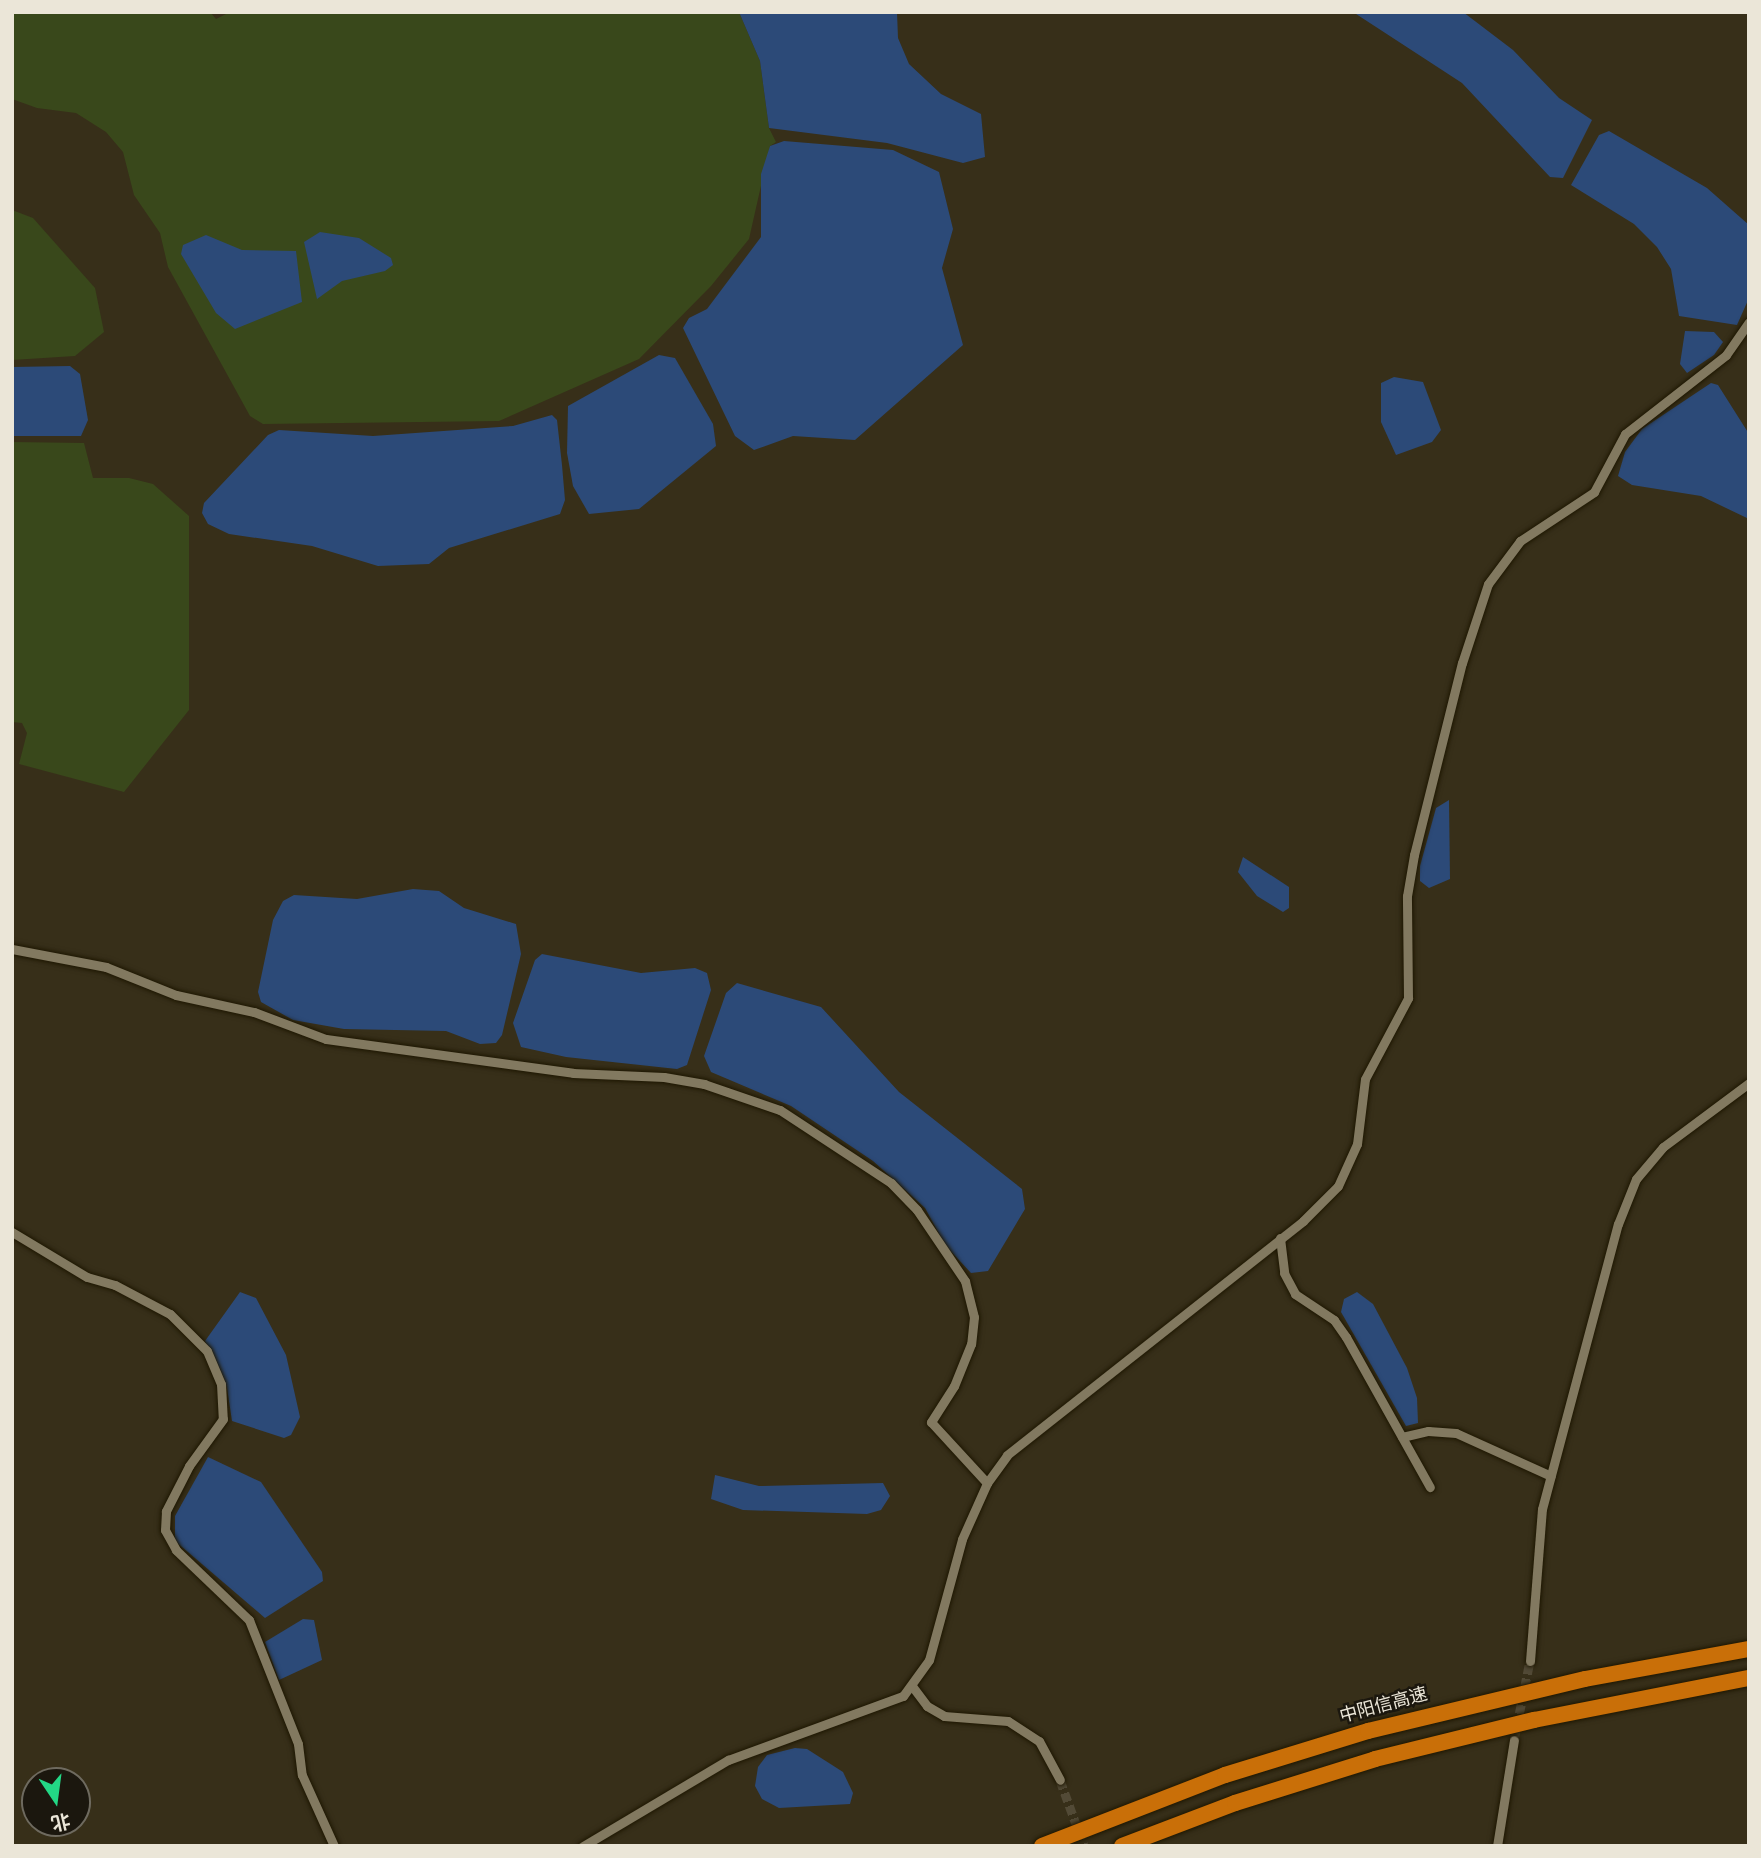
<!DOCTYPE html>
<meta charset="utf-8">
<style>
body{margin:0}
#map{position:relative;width:1761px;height:1858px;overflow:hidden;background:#372f19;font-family:Overpass,"Noto Sans SC",sans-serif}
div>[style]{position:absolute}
.green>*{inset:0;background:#39481b}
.water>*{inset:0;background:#2c4a78}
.street-tunnel>*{height:9px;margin-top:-4.5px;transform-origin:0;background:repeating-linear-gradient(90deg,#524a36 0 9px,transparent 0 13.5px)}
.roads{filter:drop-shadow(0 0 2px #1e1702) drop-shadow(0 0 2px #1e1702)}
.street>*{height:9px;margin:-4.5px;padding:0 4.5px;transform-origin:4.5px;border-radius:4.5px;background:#827960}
.highway>*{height:16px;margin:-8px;padding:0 8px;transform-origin:8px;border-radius:8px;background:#c96f08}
span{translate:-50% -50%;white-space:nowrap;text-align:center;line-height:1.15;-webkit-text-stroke:5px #1b170e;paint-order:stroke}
.street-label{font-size:18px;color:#ebe6d8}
.frame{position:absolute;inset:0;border:14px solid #ebe6d8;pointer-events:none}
.north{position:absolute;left:21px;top:1767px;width:70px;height:70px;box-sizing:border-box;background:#1b170e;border:2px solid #6e6a5f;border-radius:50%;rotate:167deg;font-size:19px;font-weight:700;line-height:28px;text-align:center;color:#ebe6d8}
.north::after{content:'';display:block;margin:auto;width:24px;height:32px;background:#23d886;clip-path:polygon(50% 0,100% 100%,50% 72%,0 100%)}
</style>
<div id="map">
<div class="green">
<i style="clip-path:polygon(12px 12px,210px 12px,216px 19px,230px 12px,739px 12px,760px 61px,769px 128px,776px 142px,770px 146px,749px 239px,711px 286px,639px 359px,499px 421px,263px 424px,250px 416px,168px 267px,160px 233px,134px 195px,123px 152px,106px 132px,76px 113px,37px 108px,12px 99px)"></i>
<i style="clip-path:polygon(12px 210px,33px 218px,95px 288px,104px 332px,75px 356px,12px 360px)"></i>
<i style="clip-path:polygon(12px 442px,84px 443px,93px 478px,129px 478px,153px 484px,189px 516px,189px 710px,124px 792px,19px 764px,27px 733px,22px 723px,12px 722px)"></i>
</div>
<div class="water">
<i style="clip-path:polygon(739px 12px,897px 12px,898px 38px,909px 64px,941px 94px,981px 114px,985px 157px,963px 163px,887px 143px,769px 128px,760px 61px)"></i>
<i style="clip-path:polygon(1353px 12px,1463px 12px,1513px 50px,1559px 98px,1592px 120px,1563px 178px,1550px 177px,1462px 83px)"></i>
<i style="clip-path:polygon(1609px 131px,1707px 188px,1749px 225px,1749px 298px,1737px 325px,1679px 316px,1671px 269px,1657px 247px,1634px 224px,1571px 185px,1599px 135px)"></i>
<i style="clip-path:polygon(784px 141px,893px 150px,939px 172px,953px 229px,942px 268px,963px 345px,855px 440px,793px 436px,754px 450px,735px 436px,683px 328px,689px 318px,707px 309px,761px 237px,761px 174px,770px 146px)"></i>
<i style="clip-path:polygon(320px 232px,359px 238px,391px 258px,393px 265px,385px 271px,342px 281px,317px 299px,304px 242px)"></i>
<i style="clip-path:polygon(206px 235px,242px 250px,296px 251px,302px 302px,235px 329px,216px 313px,181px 254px,183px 245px)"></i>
<i style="clip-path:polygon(1685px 331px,1714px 332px,1723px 342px,1714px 355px,1687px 373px,1680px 364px)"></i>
<i style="clip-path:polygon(659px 355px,675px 358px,713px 424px,716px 446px,639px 509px,589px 514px,573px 486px,567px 453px,568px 406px)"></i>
<i style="clip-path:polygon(70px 366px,80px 374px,88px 420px,81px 436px,12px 436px,12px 367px)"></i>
<i style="clip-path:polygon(1394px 377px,1423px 382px,1441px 430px,1432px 442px,1396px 455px,1381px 422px,1381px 383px)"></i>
<i style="clip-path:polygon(1711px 383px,1718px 385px,1749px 434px,1749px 519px,1701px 496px,1632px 485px,1618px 476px,1625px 452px,1642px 429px)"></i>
<i style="clip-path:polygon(552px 415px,557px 420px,562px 465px,565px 500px,560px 514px,449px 548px,429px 564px,378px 566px,312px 546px,229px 534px,208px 524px,202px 513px,204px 503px,268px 435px,279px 430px,373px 436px,513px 426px)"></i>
<i style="clip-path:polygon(1449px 800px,1450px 879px,1429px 888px,1420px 881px,1420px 866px,1436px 808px)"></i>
<i style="clip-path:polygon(1243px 857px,1289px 887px,1289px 908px,1283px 912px,1257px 896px,1238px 872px)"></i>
<i style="clip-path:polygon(413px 889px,439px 891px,464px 908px,516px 924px,521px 954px,502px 1035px,496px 1043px,480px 1044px,446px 1031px,344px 1029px,293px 1020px,261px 1002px,258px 992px,273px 920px,283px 901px,294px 895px,357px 899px)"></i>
<i style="clip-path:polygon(542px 954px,641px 973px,695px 968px,707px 973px,711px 990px,687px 1065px,677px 1069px,566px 1057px,521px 1047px,513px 1023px,535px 960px)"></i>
<i style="clip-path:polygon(737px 983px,821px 1007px,899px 1092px,1022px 1189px,1025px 1209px,988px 1271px,971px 1273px,945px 1245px,925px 1208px,873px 1161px,791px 1106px,711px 1072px,704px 1056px,726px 993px)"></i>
<i style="clip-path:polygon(240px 1292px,256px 1298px,286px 1355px,300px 1417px,291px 1435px,284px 1438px,232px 1421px,227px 1388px,205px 1341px)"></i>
<i style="clip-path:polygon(1357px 1292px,1373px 1304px,1407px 1368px,1417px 1398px,1418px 1423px,1406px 1426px,1341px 1312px,1344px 1299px)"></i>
<i style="clip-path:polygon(208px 1457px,261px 1482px,322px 1572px,323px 1581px,265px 1618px,175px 1541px,175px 1516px)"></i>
<i style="clip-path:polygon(715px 1475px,759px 1486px,883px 1483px,890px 1496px,881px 1510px,867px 1514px,743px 1510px,711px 1499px)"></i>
<i style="clip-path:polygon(303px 1619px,314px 1620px,322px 1660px,279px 1680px,265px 1642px)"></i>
<i style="clip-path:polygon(795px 1748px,807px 1749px,843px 1772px,853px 1793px,850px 1804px,779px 1808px,762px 1799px,755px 1786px,758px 1767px,767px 1755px)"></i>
</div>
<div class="street-tunnel">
<i style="left:1514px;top:1740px;width:81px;rotate:-78.6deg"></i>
<i style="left:1060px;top:1780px;width:70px;rotate:70deg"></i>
</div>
<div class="roads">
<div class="street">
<i style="left:12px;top:949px;width:96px;rotate:10.8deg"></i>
<i style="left:106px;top:967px;width:75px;rotate:21.8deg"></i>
<i style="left:176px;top:995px;width:80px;rotate:12.3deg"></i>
<i style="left:254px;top:1012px;width:77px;rotate:20.6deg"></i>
<i style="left:326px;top:1039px;width:249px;rotate:7.8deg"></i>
<i style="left:573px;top:1073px;width:91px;rotate:2.5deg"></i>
<i style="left:664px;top:1077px;width:41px;rotate:9.9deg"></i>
<i style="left:704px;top:1084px;width:80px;rotate:18.9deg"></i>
<i style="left:780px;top:1110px;width:133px;rotate:33.3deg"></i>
<i style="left:891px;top:1183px;width:37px;rotate:46deg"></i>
<i style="left:917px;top:1210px;width:86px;rotate:55.9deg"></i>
<i style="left:965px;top:1281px;width:37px;rotate:76deg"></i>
<i style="left:974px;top:1317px;width:27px;rotate:96deg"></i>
<i style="left:971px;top:1344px;width:45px;rotate:112deg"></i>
<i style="left:954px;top:1386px;width:43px;rotate:122.6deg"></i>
<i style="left:931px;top:1422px;width:83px;rotate:47.4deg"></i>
<i style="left:12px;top:1232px;width:87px;rotate:31deg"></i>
<i style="left:87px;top:1277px;width:29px;rotate:16deg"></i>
<i style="left:115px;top:1285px;width:62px;rotate:27.8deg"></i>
<i style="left:170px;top:1314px;width:52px;rotate:45deg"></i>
<i style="left:207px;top:1351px;width:36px;rotate:67deg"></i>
<i style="left:221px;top:1384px;width:35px;rotate:87deg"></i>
<i style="left:223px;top:1419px;width:58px;rotate:125.9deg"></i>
<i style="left:189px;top:1466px;width:51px;rotate:117.1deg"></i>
<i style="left:166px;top:1511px;width:19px;rotate:93deg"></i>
<i style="left:165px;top:1530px;width:23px;rotate:61deg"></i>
<i style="left:176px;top:1550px;width:101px;rotate:43.8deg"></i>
<i style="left:249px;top:1620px;width:133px;rotate:68.4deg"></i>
<i style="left:298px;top:1744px;width:31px;rotate:83deg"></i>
<i style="left:302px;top:1775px;width:78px;rotate:65.7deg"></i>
<i style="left:1280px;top:1238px;width:35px;rotate:83deg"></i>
<i style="left:1284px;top:1273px;width:24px;rotate:62deg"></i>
<i style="left:1295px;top:1294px;width:47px;rotate:33.7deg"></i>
<i style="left:1334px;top:1320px;width:21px;rotate:55deg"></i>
<i style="left:1346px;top:1337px;width:172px;rotate:60.8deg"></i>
<i style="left:1402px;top:1437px;width:27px;rotate:-13deg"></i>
<i style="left:1428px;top:1431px;width:28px;rotate:4deg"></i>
<i style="left:1456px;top:1433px;width:104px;rotate:24.4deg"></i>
<i style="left:1530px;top:1661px;width:152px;rotate:-85.5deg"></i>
<i style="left:1542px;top:1509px;width:295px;rotate:-75.1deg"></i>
<i style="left:1618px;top:1224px;width:48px;rotate:-68.2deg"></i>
<i style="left:1636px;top:1179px;width:42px;rotate:-49.8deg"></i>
<i style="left:1663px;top:1147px;width:107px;rotate:-36.7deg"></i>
<i style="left:912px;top:1686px;width:25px;rotate:53deg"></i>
<i style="left:927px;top:1706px;width:20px;rotate:30deg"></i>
<i style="left:944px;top:1716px;width:64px;rotate:4.5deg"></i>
<i style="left:1008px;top:1721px;width:37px;rotate:33deg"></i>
<i style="left:1039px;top:1741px;width:44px;rotate:61.7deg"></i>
<i style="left:583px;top:1846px;width:169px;rotate:-30.7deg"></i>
<i style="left:728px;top:1760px;width:186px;rotate:-20.1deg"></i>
<i style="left:903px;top:1696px;width:44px;rotate:-54.2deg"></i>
<i style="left:929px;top:1660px;width:125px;rotate:-74.7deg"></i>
<i style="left:962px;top:1539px;width:61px;rotate:-65.9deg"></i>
<i style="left:987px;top:1483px;width:34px;rotate:-54deg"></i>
<i style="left:1007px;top:1455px;width:377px;rotate:-38.3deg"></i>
<i style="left:1303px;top:1221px;width:49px;rotate:-45deg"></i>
<i style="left:1338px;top:1186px;width:46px;rotate:-65.7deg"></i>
<i style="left:1357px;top:1144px;width:65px;rotate:-83deg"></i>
<i style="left:1365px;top:1079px;width:92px;rotate:-62deg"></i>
<i style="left:1408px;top:998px;width:102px;rotate:-90.6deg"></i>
<i style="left:1407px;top:896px;width:42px;rotate:-80.3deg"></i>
<i style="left:1414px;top:855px;width:198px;rotate:-76deg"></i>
<i style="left:1462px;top:663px;width:83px;rotate:-71.8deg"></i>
<i style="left:1488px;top:584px;width:54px;rotate:-53.3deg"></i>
<i style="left:1520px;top:541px;width:89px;rotate:-33.5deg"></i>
<i style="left:1594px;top:492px;width:66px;rotate:-61.9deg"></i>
<i style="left:1625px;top:434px;width:128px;rotate:-38deg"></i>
<i style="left:1726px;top:355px;width:40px;rotate:-55.1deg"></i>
<i style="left:1497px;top:1846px;width:107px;rotate:-80.9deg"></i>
</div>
<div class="highway">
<i style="left:1042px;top:1846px;width:196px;rotate:-21.2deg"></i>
<i style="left:1225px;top:1775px;width:150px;rotate:-17.1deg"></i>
<i style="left:1368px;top:1731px;width:223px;rotate:-13.5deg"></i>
<i style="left:1585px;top:1679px;width:167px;rotate:-10.4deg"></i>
<i style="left:1122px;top:1846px;width:121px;rotate:-20.8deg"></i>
<i style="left:1235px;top:1803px;width:147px;rotate:-17.4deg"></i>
<i style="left:1375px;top:1759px;width:164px;rotate:-13.8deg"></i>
<i style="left:1534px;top:1720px;width:219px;rotate:-11.1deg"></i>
</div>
</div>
<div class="street-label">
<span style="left:1384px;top:1707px;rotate:-15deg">中阳信高速</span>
</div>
<div class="frame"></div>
<div class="north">北</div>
</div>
